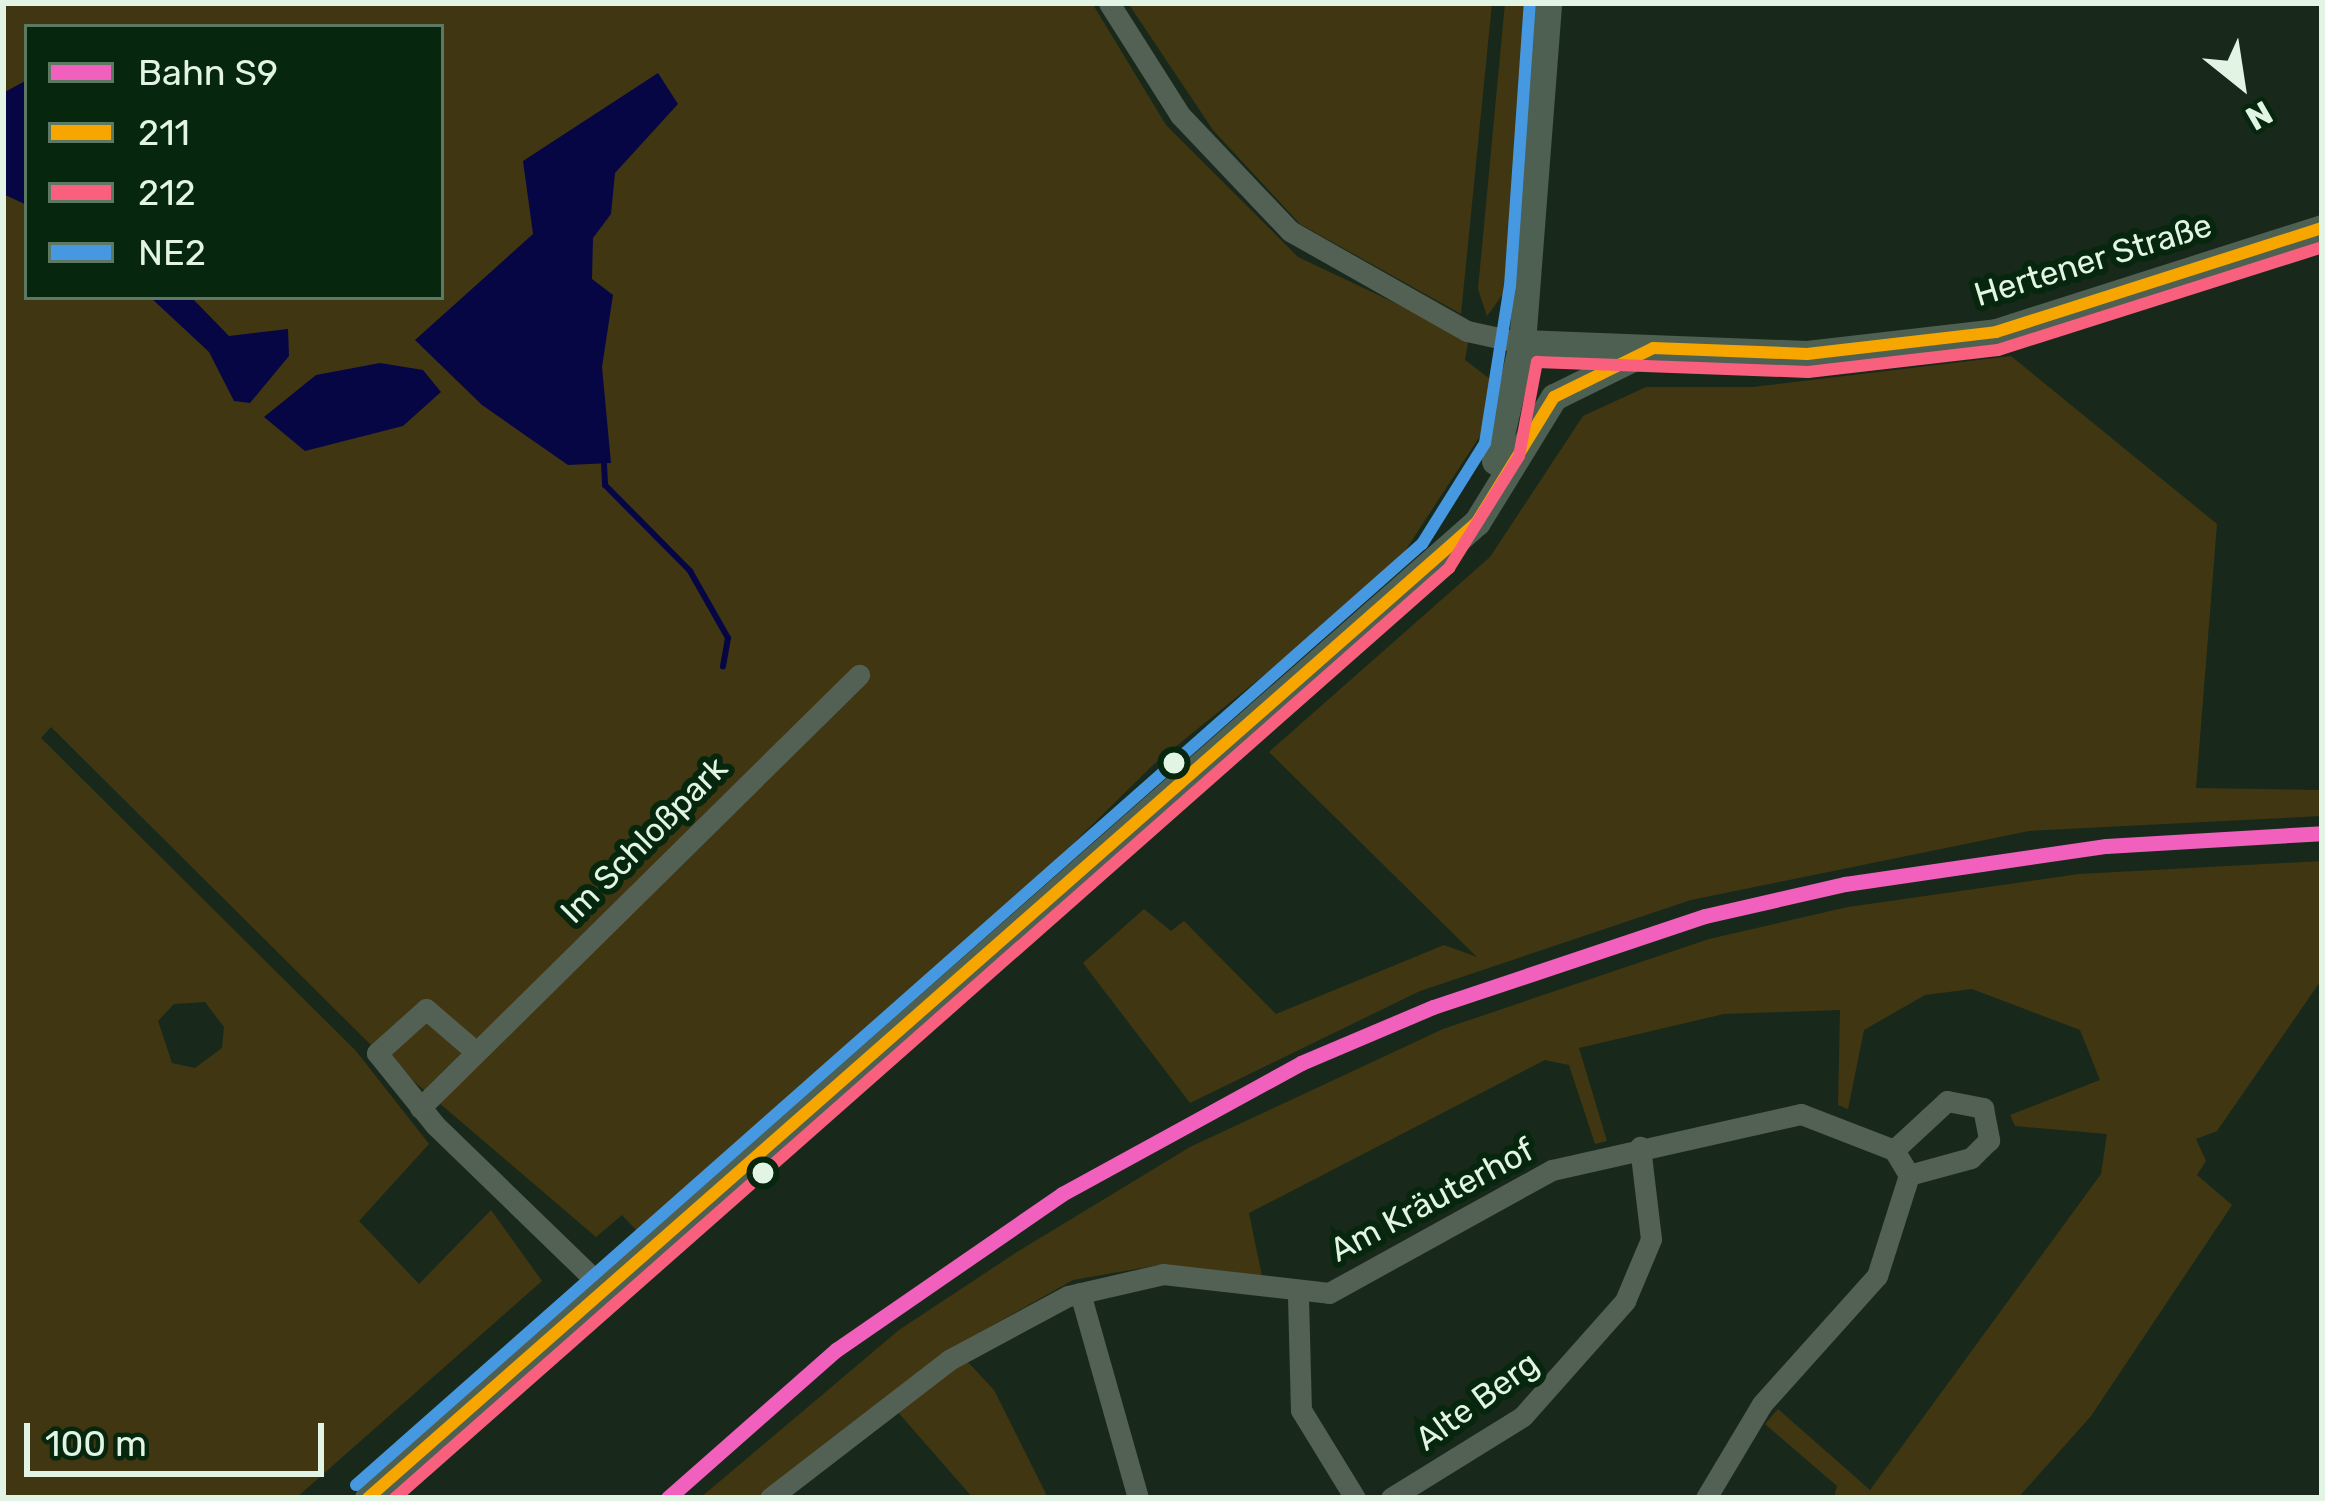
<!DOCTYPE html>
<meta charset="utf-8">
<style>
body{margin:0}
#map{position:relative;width:2325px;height:1501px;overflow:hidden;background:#18291b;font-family:Rubik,sans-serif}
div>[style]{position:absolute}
.green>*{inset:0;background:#413612}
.water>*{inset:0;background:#060645}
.stream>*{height:6px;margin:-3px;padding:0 3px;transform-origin:3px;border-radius:3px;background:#060645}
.minor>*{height:21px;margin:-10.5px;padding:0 10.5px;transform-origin:10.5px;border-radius:10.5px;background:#536054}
.major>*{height:27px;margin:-13.5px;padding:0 13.5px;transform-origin:13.5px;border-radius:13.5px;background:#4e6051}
.bus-1>*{height:12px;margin:-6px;padding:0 6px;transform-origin:6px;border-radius:6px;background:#f7a600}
.bus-2>*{height:12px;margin:-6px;padding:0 6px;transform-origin:6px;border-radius:6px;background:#f8607d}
.bus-3>*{height:12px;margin:-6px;padding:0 6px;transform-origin:6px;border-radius:6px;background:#4699e1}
.rail-1>*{height:15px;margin:-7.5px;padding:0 7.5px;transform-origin:7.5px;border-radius:7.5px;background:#f160bc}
.dots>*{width:33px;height:33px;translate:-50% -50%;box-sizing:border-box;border:6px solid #06270d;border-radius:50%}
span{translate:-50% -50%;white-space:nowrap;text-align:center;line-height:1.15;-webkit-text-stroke:12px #06270d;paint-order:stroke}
.street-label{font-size:33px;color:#e2f5e4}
.frame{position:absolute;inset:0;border:6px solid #e2f5e4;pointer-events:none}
.legend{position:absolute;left:24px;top:24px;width:420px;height:276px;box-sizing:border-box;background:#06270d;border:3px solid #5e7963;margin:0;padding:15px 21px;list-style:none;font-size:36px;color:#e2f5e4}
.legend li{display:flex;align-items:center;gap:24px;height:60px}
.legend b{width:60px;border:3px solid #5e7963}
.north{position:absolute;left:2181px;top:24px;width:120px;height:120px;-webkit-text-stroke:9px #06270d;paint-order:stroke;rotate:150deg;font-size:33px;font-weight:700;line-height:48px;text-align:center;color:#e2f5e4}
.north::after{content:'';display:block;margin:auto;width:42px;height:54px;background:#e2f5e4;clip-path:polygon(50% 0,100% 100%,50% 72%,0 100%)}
.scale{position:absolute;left:24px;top:1423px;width:300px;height:54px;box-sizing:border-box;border:6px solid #e2f5e4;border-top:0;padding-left:15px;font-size:36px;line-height:42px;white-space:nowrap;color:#e2f5e4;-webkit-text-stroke:9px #06270d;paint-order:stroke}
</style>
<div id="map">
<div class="green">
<i style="clip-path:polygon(evenodd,3px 3px,1092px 3px,1166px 125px,1298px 257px,1469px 338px,1465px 360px,1494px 382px,1480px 436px,1392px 571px,1153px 765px,978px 937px,640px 1234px,622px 1215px,596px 1237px,369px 1043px,51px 727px,41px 738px,356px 1051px,429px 1144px,359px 1221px,419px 1284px,491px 1210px,542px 1281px,296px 1498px,3px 1498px,3px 3px,27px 27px,441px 27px,441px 297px,27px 297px,27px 27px,3px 3px,205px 1002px,224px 1027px,222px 1048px,195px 1068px,172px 1063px,158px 1021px,174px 1004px,205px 1002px)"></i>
<i style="clip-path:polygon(1128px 3px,1492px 3px,1461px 314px,1300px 224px,1213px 130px)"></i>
<i style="clip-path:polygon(1505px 3px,1534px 3px,1509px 286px,1487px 316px,1478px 289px)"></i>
<i style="clip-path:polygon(2011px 356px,2217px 524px,2196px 788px,2322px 790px,2322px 816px,2029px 831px,1691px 900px,1420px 991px,1190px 1103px,1083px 963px,1144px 909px,1171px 931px,1184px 921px,1276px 1014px,1444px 945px,1477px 957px,1269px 752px,1490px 557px,1583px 416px,1646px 387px,1753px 387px)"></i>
<i style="clip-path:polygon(2322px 861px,2322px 979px,2217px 1131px,2196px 1139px,2206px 1161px,2197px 1175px,2232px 1205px,2091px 1416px,2018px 1498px,1834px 1498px,1837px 1486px,1765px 1424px,1778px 1409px,1870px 1490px,2101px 1174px,2107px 1134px,2015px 1126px,2010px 1115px,2100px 1080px,2080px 1030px,1972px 989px,1925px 995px,1864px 1030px,1848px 1109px,1838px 1105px,1840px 1010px,1724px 1014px,1579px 1048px,1607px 1141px,1595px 1144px,1569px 1065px,1545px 1060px,1249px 1213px,1263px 1281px,1165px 1264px,1073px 1280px,952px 1348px,757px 1498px,700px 1498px,899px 1330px,1017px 1252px,1190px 1147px,1443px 1029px,1709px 939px,1848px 907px,2079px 874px)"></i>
<i style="clip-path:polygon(965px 1359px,994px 1390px,1048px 1498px,973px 1498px,896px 1410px)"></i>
</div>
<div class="water">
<i style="clip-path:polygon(658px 73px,678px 104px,615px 173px,611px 214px,593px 238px,592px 279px,613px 295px,602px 367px,611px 463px,568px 465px,482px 405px,415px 340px,533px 234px,523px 161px)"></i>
<i style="clip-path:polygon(27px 80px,27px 205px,3px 194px,3px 93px)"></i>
<i style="clip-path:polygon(150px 297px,191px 297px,229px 336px,288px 329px,289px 356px,250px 403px,234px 401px,209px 352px)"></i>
<i style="clip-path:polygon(380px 363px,423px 370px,441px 392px,403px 426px,305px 451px,264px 417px,316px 375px)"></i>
</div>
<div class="stream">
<i style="left:604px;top:464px;width:21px;rotate:87deg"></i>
<i style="left:605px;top:485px;width:121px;rotate:45.3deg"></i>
<i style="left:690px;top:571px;width:77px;rotate:60.4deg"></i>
<i style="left:728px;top:638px;width:29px;rotate:100deg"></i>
</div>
<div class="minor">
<i style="left:1109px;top:3px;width:133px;rotate:57.6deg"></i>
<i style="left:1180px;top:115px;width:160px;rotate:46.5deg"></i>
<i style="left:1290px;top:231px;width:203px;rotate:29.5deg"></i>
<i style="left:1467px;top:331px;width:56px;rotate:12.3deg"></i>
<i style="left:476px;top:1052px;width:66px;rotate:-139.3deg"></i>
<i style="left:426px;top:1009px;width:66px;rotate:138.1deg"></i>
<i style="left:377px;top:1053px;width:92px;rotate:51.1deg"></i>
<i style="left:435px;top:1125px;width:238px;rotate:44.1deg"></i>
<i style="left:420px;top:1108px;width:617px;rotate:-44.61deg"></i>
<i style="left:1080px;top:1293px;width:213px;rotate:74.2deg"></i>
<i style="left:1298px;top:1297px;width:113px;rotate:88.5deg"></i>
<i style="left:1301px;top:1410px;width:103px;rotate:58.5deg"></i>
<i style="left:770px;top:1498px;width:226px;rotate:-37.6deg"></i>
<i style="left:949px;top:1360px;width:135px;rotate:-28.3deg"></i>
<i style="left:1068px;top:1296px;width:98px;rotate:-13deg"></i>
<i style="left:1163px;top:1274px;width:167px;rotate:6.5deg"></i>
<i style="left:1329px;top:1293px;width:255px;rotate:-28.9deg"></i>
<i style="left:1552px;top:1170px;width:255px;rotate:-12.7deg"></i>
<i style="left:1801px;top:1114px;width:100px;rotate:21.2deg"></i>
<i style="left:1391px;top:1498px;width:155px;rotate:-31.8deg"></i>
<i style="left:1523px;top:1416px;width:154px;rotate:-48.4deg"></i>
<i style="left:1625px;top:1301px;width:67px;rotate:-67.2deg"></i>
<i style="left:1651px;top:1239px;width:93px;rotate:-96.8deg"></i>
<i style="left:1706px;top:1498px;width:109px;rotate:-59.2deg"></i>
<i style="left:1762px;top:1404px;width:172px;rotate:-48.1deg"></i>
<i style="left:1877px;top:1276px;width:106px;rotate:-72.4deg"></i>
<i style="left:1909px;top:1175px;width:29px;rotate:-121deg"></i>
<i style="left:1894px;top:1150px;width:72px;rotate:-42.8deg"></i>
<i style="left:1947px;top:1101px;width:37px;rotate:11deg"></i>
<i style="left:1983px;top:1108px;width:33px;rotate:79deg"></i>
<i style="left:1989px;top:1140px;width:25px;rotate:135deg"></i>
<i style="left:1971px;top:1158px;width:64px;rotate:164.7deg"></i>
</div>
<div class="major">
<i style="left:1522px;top:343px;width:285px;rotate:2.2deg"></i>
<i style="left:1807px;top:354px;width:190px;rotate:-6.6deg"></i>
<i style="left:1996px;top:332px;width:342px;rotate:-17.7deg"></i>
<i style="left:1495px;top:461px;width:121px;rotate:-77.1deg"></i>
<i style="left:1522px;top:343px;width:341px;rotate:-85.6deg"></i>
<i style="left:368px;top:1498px;width:1477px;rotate:-41.35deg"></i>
<i style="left:1477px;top:522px;width:147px;rotate:-58.4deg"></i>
<i style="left:1554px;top:397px;width:110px;rotate:-26.3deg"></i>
</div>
<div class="bus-1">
<i style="left:368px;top:1498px;width:1477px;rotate:-41.35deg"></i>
<i style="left:1477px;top:522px;width:147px;rotate:-58.4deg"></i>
<i style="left:1554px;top:397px;width:110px;rotate:-26.3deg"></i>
<i style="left:1653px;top:348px;width:154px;rotate:2.2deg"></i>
<i style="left:1807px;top:354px;width:190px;rotate:-6.6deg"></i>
<i style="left:1996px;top:332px;width:342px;rotate:-17.7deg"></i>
</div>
<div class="bus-2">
<i style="left:395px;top:1498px;width:1406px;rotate:-41.42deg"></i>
<i style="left:1449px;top:568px;width:132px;rotate:-58deg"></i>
<i style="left:1519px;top:456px;width:96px;rotate:-79.2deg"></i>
<i style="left:1537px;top:362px;width:271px;rotate:2.1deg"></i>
<i style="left:1808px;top:372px;width:191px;rotate:-6.6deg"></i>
<i style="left:1998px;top:350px;width:340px;rotate:-17.6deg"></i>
</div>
<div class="bus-3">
<i style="left:356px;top:1485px;width:1422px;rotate:-41.44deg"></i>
<i style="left:1422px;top:544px;width:119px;rotate:-58deg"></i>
<i style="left:1485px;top:443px;width:159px;rotate:-81deg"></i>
<i style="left:1510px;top:286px;width:284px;rotate:-86deg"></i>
</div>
<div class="rail-1">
<i style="left:668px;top:1498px;width:224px;rotate:-41.4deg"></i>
<i style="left:836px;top:1350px;width:275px;rotate:-34.6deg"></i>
<i style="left:1062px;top:1194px;width:273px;rotate:-28.7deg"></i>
<i style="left:1301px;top:1063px;width:143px;rotate:-23deg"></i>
<i style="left:1433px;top:1007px;width:287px;rotate:-18.5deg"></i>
<i style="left:1705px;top:916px;width:144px;rotate:-12.9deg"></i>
<i style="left:1845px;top:884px;width:264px;rotate:-8.3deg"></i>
<i style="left:2106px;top:846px;width:216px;rotate:-3.4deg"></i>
</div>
<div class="dots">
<i style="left:1174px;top:763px;background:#e2f5e4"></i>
<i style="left:763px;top:1173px;background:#e2f5e4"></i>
</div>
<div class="street-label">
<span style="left:2093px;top:260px;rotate:-17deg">Hertener Straße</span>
<span style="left:644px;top:840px;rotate:-45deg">Im Schloßpark</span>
<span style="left:1432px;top:1200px;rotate:-28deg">Am Kräuterhof</span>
<span style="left:1477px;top:1401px;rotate:-36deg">Alte Berg</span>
</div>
<div class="frame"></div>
<ul class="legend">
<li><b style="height:15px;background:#f160bc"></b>Bahn S9</li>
<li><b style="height:15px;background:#f7a600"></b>211</li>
<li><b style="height:15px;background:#f8607d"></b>212</li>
<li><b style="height:15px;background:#4699e1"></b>NE2</li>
</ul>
<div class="north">N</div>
<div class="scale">100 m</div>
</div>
